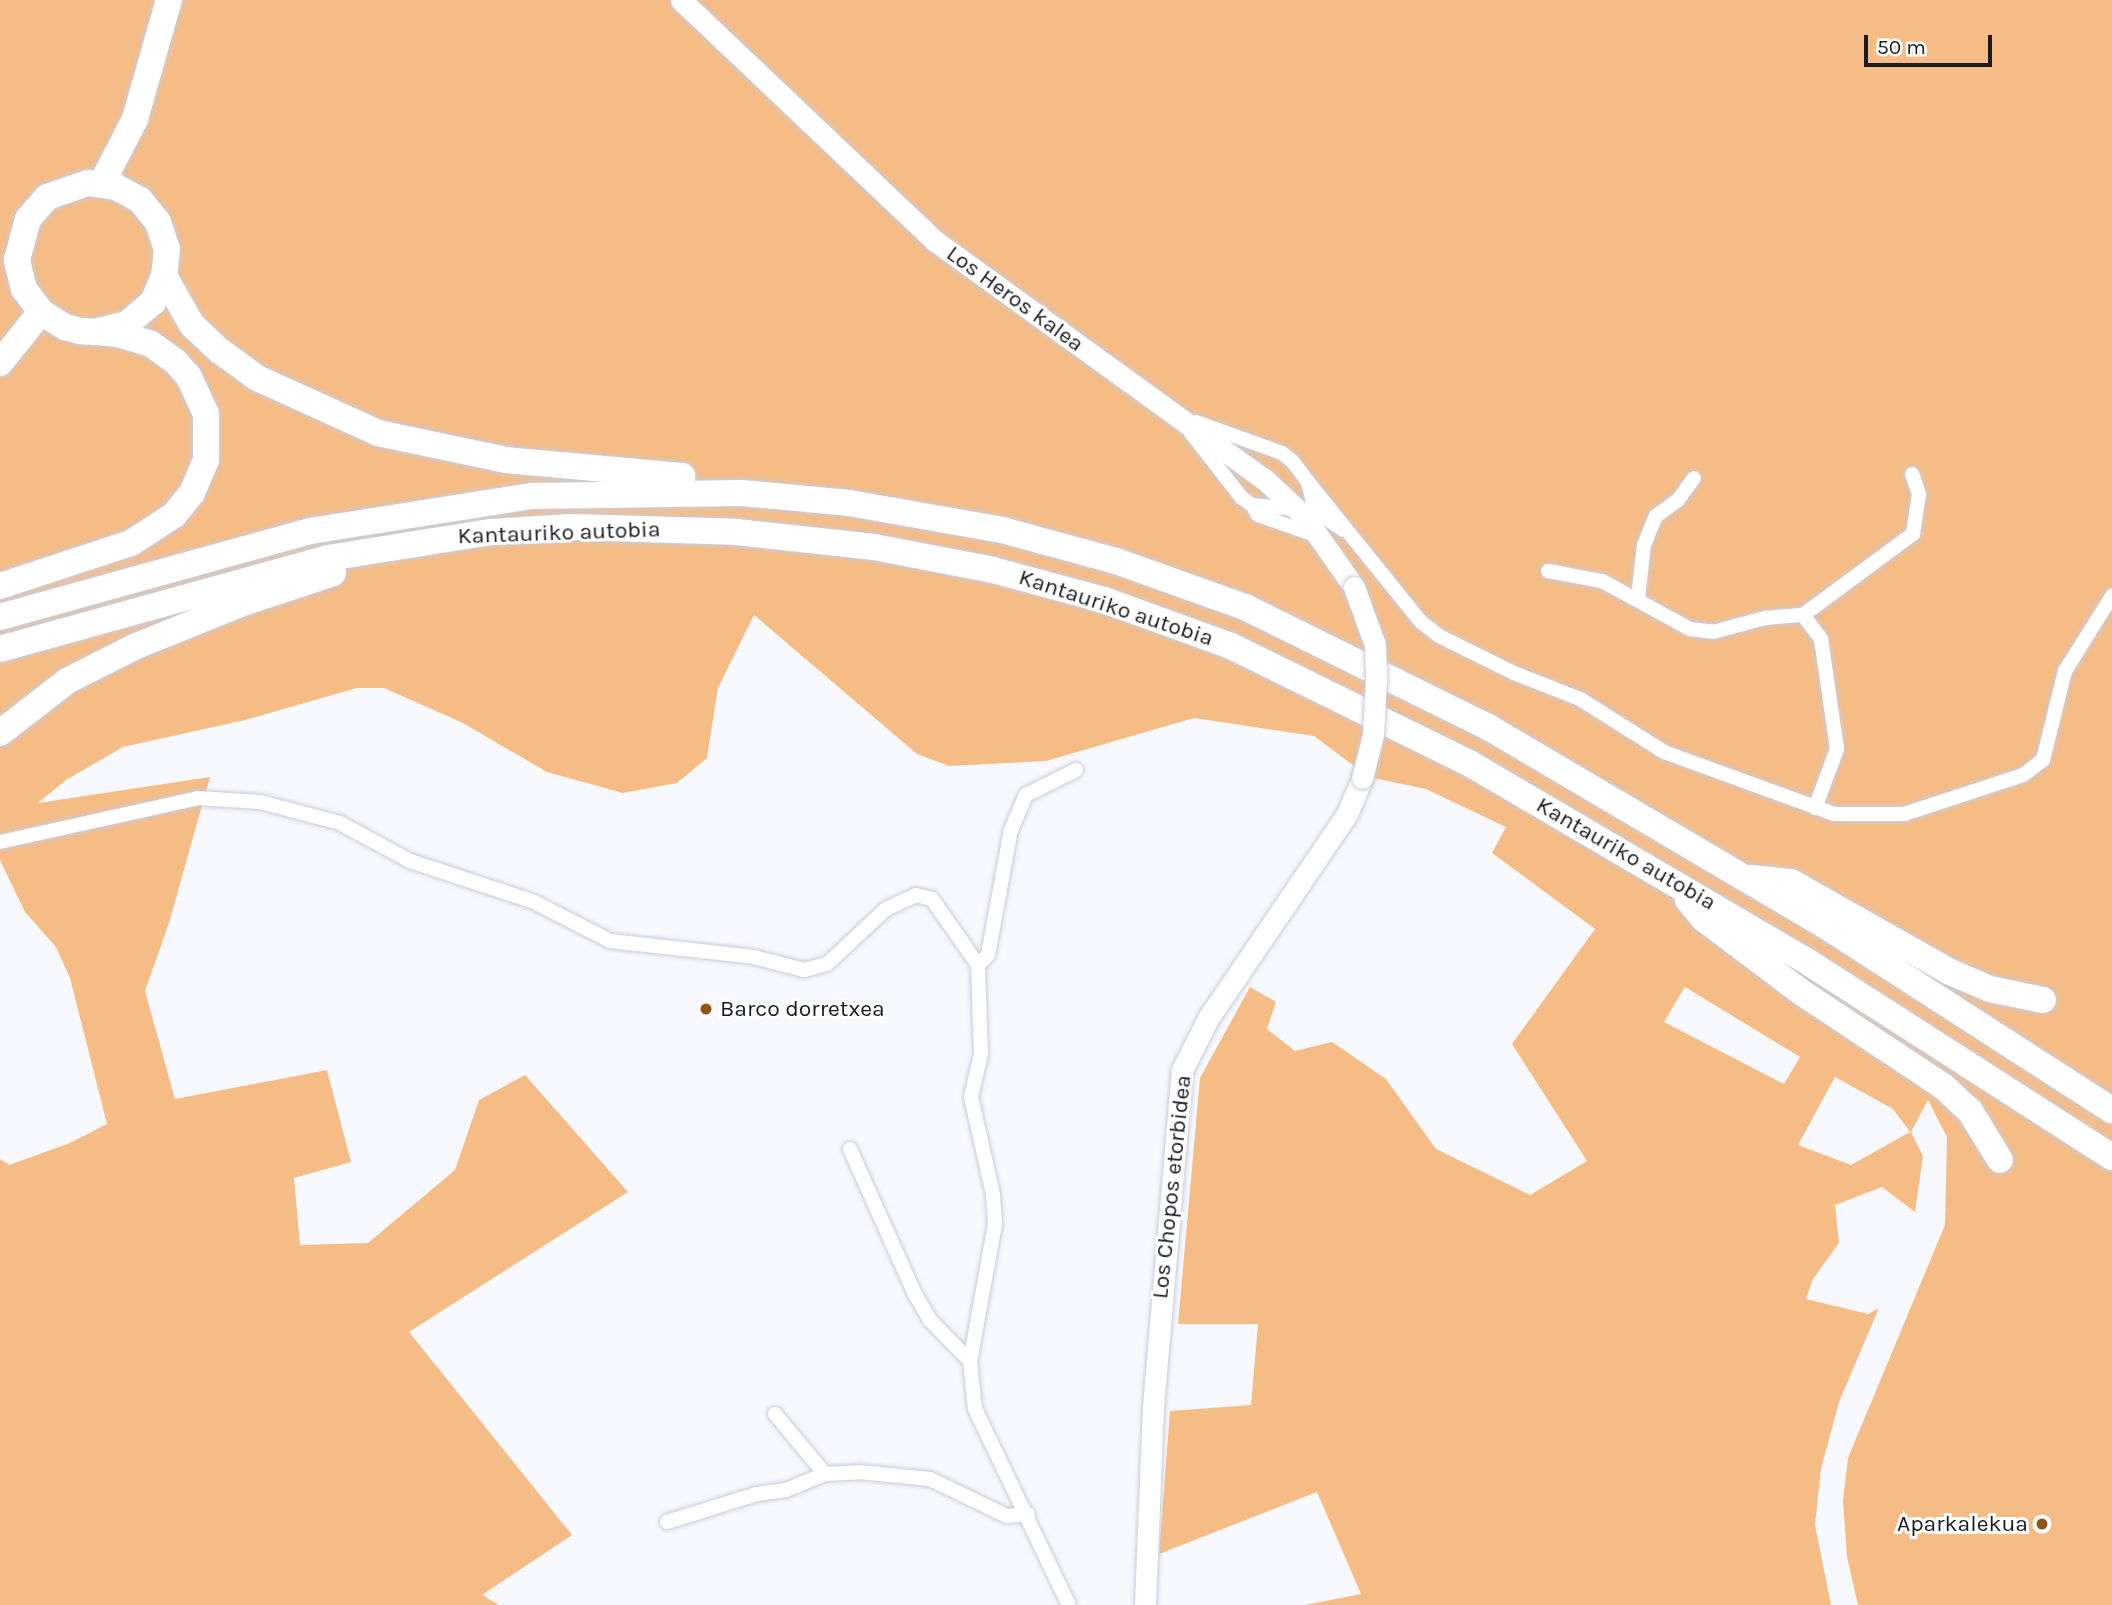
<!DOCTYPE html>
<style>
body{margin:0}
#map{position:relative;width:2112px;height:1605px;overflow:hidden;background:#f8f9ff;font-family:Karla,sans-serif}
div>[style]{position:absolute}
.green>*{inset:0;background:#f6bc86}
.roads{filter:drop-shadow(0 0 2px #c9ccda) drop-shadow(0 0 2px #c9ccda)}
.street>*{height:14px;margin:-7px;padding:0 7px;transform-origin:7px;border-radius:7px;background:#fff}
.secondary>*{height:21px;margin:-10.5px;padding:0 10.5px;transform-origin:10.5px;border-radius:10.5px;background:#fff}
.highway>*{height:26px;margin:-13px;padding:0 13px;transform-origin:13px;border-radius:13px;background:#fff}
.bridges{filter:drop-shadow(0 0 2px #c9ccda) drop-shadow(0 0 2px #c9ccda)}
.secondary-bridge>*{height:21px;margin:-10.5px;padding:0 10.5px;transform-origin:10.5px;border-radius:10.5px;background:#fff}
.dots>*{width:19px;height:19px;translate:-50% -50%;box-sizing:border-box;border:4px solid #fff;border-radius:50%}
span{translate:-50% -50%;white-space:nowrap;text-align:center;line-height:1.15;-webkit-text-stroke:6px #fff;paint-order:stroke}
.street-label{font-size:23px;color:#1a1b20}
.poi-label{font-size:23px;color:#1a1b20}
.left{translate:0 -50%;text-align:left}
.right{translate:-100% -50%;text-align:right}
.scale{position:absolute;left:1864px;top:35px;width:128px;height:32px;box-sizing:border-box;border:4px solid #1a1b20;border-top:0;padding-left:9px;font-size:21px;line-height:24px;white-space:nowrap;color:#1a1b20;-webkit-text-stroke:5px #fff;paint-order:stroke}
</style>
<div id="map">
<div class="green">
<i style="clip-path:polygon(evenodd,0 0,2112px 0,2112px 1605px,1858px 1605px,1847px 1557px,1843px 1500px,1848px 1458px,1945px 1225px,1947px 1137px,1928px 1100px,1911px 1132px,1923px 1156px,1915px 1212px,1882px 1187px,1835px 1205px,1839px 1243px,1813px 1279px,1806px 1299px,1868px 1314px,1879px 1308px,1839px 1402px,1821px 1469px,1815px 1525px,1831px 1605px,1305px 1605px,1361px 1594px,1317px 1492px,1159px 1554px,1170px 1411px,1251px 1405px,1258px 1324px,1178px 1324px,1200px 1078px,1250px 987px,1276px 1002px,1267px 1029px,1295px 1051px,1332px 1042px,1386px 1079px,1436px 1149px,1530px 1195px,1587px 1161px,1512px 1044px,1595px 929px,1492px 853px,1506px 827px,1426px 789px,1369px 777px,1314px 736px,1194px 718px,1046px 761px,949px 766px,917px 754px,754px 615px,718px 688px,707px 758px,677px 783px,623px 793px,547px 772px,463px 723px,384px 688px,357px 688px,245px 720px,123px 747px,66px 780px,38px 803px,210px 777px,169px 923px,145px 991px,175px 1099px,327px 1070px,351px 1162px,294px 1178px,300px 1245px,368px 1243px,455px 1170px,479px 1100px,525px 1075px,628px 1192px,409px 1332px,572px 1535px,482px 1595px,499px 1605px,0 1605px,0 1159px,9px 1165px,70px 1143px,107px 1124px,70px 978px,56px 947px,25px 912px,0 860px,0 0,1685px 987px,1800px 1057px,1784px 1084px,1664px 1022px,1685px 987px,0 0,1835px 1077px,1893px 1109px,1910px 1132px,1851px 1165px,1798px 1145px,1835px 1077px)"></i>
</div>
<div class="roads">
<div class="street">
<i style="left:1196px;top:422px;width:91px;rotate:19.8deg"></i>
<i style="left:1282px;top:453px;width:14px;rotate:39deg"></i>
<i style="left:1293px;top:462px;width:25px;rotate:53deg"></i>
<i style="left:1308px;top:482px;width:38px;rotate:76deg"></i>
<i style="left:1191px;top:433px;width:83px;rotate:51.9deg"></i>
<i style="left:1242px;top:498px;width:12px;rotate:35deg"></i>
<i style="left:1252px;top:505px;width:63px;rotate:5.4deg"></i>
<i style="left:1315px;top:511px;width:34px;rotate:34deg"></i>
<i style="left:1308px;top:482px;width:179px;rotate:51.1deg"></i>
<i style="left:1420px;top:621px;width:24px;rotate:38deg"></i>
<i style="left:1439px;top:636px;width:84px;rotate:26.3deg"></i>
<i style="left:1514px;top:673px;width:71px;rotate:21.5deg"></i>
<i style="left:1580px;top:699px;width:99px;rotate:32.2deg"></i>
<i style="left:1664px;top:752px;width:181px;rotate:20deg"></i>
<i style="left:1834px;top:814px;width:70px"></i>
<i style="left:1904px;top:814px;width:125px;rotate:-18.1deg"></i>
<i style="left:2023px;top:775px;width:25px;rotate:-37deg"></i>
<i style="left:2043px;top:760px;width:92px;rotate:-76.1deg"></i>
<i style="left:2065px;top:671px;width:89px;rotate:-57.9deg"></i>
<i style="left:1253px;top:506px;width:10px;rotate:61deg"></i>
<i style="left:1258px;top:515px;width:64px;rotate:19.3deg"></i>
<i style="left:1548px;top:571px;width:55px;rotate:10.5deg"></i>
<i style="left:1602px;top:581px;width:100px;rotate:28.6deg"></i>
<i style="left:1690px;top:629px;width:23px;rotate:7deg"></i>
<i style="left:1713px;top:632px;width:54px;rotate:-15.1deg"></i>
<i style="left:1765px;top:618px;width:38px;rotate:-5deg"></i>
<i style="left:1803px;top:615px;width:137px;rotate:-36.4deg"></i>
<i style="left:1913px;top:534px;width:40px;rotate:-81.5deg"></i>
<i style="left:1919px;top:494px;width:21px;rotate:-109deg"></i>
<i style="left:1638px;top:599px;width:54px;rotate:-83.7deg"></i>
<i style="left:1644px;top:545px;width:31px;rotate:-68deg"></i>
<i style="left:1656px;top:516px;width:27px;rotate:-36deg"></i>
<i style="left:1678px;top:500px;width:27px;rotate:-54deg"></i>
<i style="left:1803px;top:615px;width:30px;rotate:53deg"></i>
<i style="left:1821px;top:639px;width:111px;rotate:81.7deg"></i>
<i style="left:1837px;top:749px;width:63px;rotate:110.4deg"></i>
<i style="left:0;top:842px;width:203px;rotate:-12.5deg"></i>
<i style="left:198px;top:798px;width:62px;rotate:3.7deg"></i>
<i style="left:260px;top:802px;width:83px;rotate:14.7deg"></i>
<i style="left:340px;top:823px;width:80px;rotate:28.5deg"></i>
<i style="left:410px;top:861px;width:128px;rotate:18.2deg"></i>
<i style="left:532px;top:901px;width:88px;rotate:27.1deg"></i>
<i style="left:610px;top:941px;width:145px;rotate:6.3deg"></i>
<i style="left:754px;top:957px;width:52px;rotate:14.6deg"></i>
<i style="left:804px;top:970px;width:24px;rotate:-15deg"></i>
<i style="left:827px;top:964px;width:81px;rotate:-43deg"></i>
<i style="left:886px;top:909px;width:33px;rotate:-25deg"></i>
<i style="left:916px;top:895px;width:16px;rotate:14deg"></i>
<i style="left:932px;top:899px;width:80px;rotate:55.1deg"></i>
<i style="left:978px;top:965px;width:89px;rotate:88.1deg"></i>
<i style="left:981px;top:1054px;width:44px;rotate:103.1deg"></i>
<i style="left:971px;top:1097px;width:100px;rotate:77.3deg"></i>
<i style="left:993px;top:1195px;width:29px;rotate:86deg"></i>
<i style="left:995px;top:1224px;width:139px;rotate:100.3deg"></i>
<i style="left:970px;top:1361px;width:48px;rotate:84.1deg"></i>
<i style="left:975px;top:1409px;width:217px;rotate:64.4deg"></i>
<i style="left:978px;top:965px;width:14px;rotate:-45deg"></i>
<i style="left:988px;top:955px;width:127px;rotate:-79.6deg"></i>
<i style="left:1011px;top:830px;width:38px;rotate:-67deg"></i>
<i style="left:1026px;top:795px;width:56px;rotate:-26.6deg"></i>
<i style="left:850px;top:1149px;width:159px;rotate:65.9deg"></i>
<i style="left:915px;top:1294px;width:30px;rotate:60deg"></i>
<i style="left:930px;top:1320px;width:57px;rotate:45.7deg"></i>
<i style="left:775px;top:1414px;width:78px;rotate:50.2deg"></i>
<i style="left:667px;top:1522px;width:94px;rotate:-17.3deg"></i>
<i style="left:757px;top:1494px;width:29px;rotate:-8deg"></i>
<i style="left:786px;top:1490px;width:42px;rotate:-22.3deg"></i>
<i style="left:825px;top:1474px;width:34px;rotate:-3deg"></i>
<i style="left:859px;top:1472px;width:71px;rotate:5.6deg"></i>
<i style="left:930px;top:1479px;width:85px;rotate:25.7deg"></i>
<i style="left:1007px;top:1516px;width:21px;rotate:-5deg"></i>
</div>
<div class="secondary">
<i style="left:681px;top:0;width:350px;rotate:43.5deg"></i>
<i style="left:935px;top:241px;width:405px;rotate:35.9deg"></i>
<i style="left:1263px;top:478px;width:56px;rotate:42.8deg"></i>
<i style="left:1304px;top:516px;width:87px;rotate:54.8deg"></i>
<i style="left:1145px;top:1605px;width:198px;rotate:-87.7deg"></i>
<i style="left:1153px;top:1407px;width:338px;rotate:-85.1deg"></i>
<i style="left:1182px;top:1070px;width:59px;rotate:-63deg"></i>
<i style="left:1209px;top:1017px;width:245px;rotate:-55.8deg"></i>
<i style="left:1347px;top:814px;width:39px;rotate:-67deg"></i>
</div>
<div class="highway">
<i style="left:102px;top:183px;width:72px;rotate:-62.7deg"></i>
<i style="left:135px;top:119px;width:124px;rotate:-74.1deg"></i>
<i style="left:164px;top:276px;width:56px;rotate:60.3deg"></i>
<i style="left:192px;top:325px;width:38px;rotate:43deg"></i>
<i style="left:220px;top:351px;width:46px;rotate:36.1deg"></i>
<i style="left:257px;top:378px;width:133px;rotate:24.4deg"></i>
<i style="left:378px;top:433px;width:131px;rotate:11.9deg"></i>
<i style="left:506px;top:460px;width:177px;rotate:5.2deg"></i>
<i style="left:0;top:363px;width:65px;rotate:-51.2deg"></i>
<i style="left:0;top:586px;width:138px;rotate:-18.2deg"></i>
<i style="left:131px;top:543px;width:51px;rotate:-33.1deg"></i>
<i style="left:174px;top:515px;width:28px;rotate:-51deg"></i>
<i style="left:192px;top:493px;width:36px;rotate:-67deg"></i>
<i style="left:206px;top:460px;width:46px;rotate:-90deg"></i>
<i style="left:206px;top:414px;width:41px;rotate:-114.7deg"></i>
<i style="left:189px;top:377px;width:20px;rotate:-131deg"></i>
<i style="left:176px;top:362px;width:31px;rotate:-144deg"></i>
<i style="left:151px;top:344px;width:34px;rotate:-163deg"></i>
<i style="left:119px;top:334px;width:25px;rotate:-175deg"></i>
<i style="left:94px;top:332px;width:14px;rotate:-176deg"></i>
<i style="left:80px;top:331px;width:16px;rotate:-165deg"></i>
<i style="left:65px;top:327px;width:28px;rotate:-148deg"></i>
<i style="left:41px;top:312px;width:29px;rotate:-126deg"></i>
<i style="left:24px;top:289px;width:30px;rotate:-104deg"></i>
<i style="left:17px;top:260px;width:42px;rotate:-75deg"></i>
<i style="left:28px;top:219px;width:29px;rotate:-49deg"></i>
<i style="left:47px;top:197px;width:43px;rotate:-18.9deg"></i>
<i style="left:88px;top:183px;width:28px;rotate:8deg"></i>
<i style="left:116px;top:187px;width:27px;rotate:28deg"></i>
<i style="left:140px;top:200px;width:28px;rotate:51deg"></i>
<i style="left:158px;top:222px;width:28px;rotate:72deg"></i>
<i style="left:167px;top:249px;width:27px;rotate:96deg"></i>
<i style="left:164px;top:276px;width:28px;rotate:113deg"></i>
<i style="left:153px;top:302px;width:34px;rotate:140deg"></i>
<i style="left:127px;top:324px;width:34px;rotate:166deg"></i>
<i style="left:0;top:617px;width:322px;rotate:-15.5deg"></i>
<i style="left:310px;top:531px;width:225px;rotate:-9deg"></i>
<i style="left:532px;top:496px;width:210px;rotate:-0.8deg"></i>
<i style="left:742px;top:493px;width:107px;rotate:5.3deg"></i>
<i style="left:849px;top:503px;width:155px;rotate:10deg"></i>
<i style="left:1002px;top:530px;width:118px;rotate:15.2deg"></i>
<i style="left:1116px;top:561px;width:139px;rotate:19.7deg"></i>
<i style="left:1247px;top:608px;width:269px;rotate:26.3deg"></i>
<i style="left:1488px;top:727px;width:392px;rotate:30.5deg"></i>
<i style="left:1826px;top:926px;width:340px;rotate:32.8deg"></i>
<i style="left:0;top:649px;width:340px;rotate:-15.5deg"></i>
<i style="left:328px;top:558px;width:165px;rotate:-9.1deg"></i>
<i style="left:491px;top:532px;width:81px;rotate:-3.5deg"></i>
<i style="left:572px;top:527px;width:164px;rotate:1.7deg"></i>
<i style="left:736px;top:532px;width:139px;rotate:6.2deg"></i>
<i style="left:874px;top:547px;width:121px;rotate:10.9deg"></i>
<i style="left:993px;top:570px;width:115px;rotate:15.1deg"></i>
<i style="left:1104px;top:600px;width:135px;rotate:19.9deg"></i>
<i style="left:1231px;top:646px;width:265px;rotate:26.2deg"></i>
<i style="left:1469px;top:763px;width:389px;rotate:30.4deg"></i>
<i style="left:1805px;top:960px;width:365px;rotate:32.7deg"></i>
<i style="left:0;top:733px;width:85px;rotate:-37.8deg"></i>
<i style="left:67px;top:681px;width:75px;rotate:-26.9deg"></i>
<i style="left:134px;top:647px;width:114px;rotate:-22.1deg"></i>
<i style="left:240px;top:604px;width:98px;rotate:-18.4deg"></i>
<i style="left:1752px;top:878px;width:39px;rotate:6deg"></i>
<i style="left:1791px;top:882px;width:180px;rotate:29.5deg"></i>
<i style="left:1948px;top:971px;width:46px;rotate:23.2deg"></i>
<i style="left:1990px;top:989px;width:54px;rotate:11.7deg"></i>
<i style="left:1688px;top:900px;width:25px;rotate:50deg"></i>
<i style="left:1704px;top:919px;width:121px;rotate:37deg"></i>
<i style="left:1801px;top:992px;width:172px;rotate:33.6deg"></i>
<i style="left:1944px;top:1087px;width:35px;rotate:43deg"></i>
<i style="left:1970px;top:1111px;width:57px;rotate:58.5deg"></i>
</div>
</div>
<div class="bridges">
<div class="secondary-bridge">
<i style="left:1354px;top:587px;width:62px;rotate:70.1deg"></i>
<i style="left:1375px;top:645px;width:33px;rotate:88deg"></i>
<i style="left:1376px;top:678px;width:57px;rotate:93deg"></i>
<i style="left:1373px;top:735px;width:44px;rotate:104.3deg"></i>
</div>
</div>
<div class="dots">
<i style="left:706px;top:1009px;background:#905613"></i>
<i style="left:2042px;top:1524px;background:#905613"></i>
</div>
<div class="street-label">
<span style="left:1015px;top:299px;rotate:36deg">Los Heros kalea</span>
<span style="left:559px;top:533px;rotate:-2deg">Kantauriko autobia</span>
<span style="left:1116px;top:608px;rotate:18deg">Kantauriko autobia</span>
<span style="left:1626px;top:854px;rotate:30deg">Kantauriko autobia</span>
<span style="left:1172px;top:1187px;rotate:-84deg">Los Chopos etorbidea</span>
</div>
<div class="poi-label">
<span class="left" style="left:720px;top:1009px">Barco dorretxea</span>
<span class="right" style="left:2028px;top:1524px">Aparkalekua</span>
</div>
<div class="scale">50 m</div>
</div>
